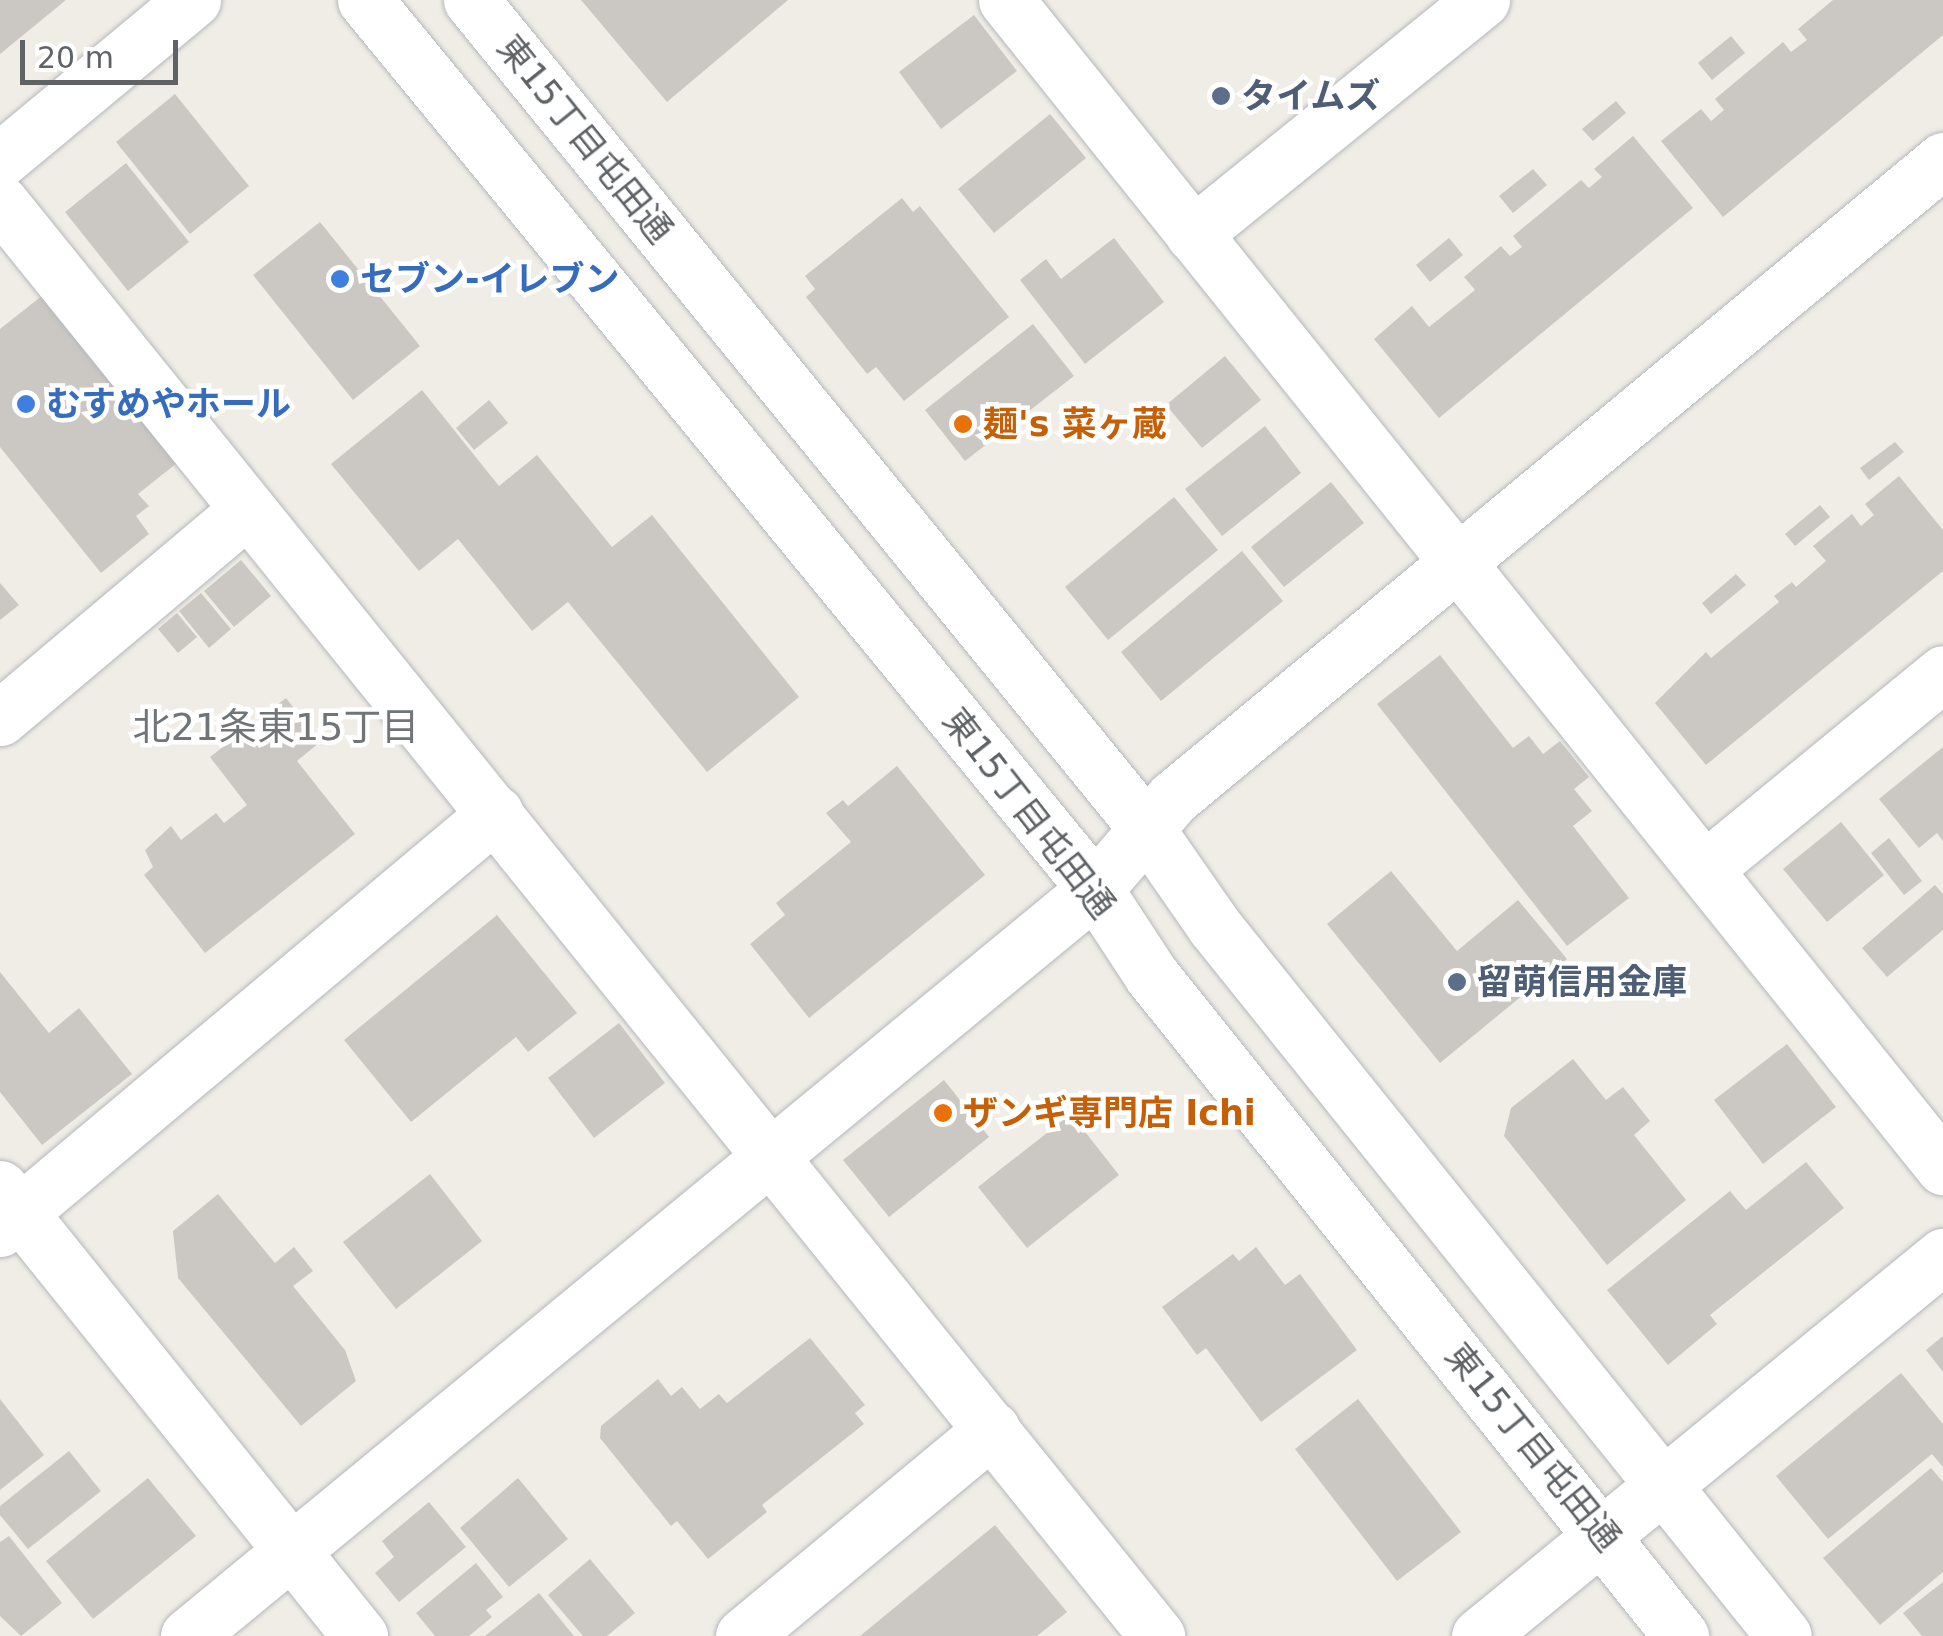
<!DOCTYPE html>
<meta charset="utf-8">
<style>
body{margin:0}
#map{position:relative;width:1943px;height:1636px;overflow:hidden;background:#f0ede7;font-family:"DejaVu Sans","Noto Sans JP",sans-serif}
div>[style]{position:absolute}
.building>*{inset:0;background:#cbc8c4}
.roads{filter:drop-shadow(0 0 2px #b4b8bb) drop-shadow(0 0 2px #b4b8bb)}
.minor>*{height:55px;margin:-27.5px;padding:0 27.5px;transform-origin:27.5px;border-radius:27.5px;background:#fff}
.dots>*{width:28px;height:28px;translate:-50% -50%;box-sizing:border-box;border:5px solid #fff;border-radius:50%}
span{translate:-50% -50%;white-space:nowrap;text-align:center;line-height:1.15;-webkit-text-stroke:9px #fff;paint-order:stroke}
.service-label{font-size:35px;color:#4e5e75;font-weight:700}
.left{translate:0 -50%;text-align:left}
.street-label{font-size:35px;color:#5f6366}
.shop-label{font-size:35px;color:#366cbe;font-weight:700}
.food-label{font-size:35px;color:#c56008;font-weight:700}
.neighbourhood-label{font-size:38px;color:#707578}
.scale{position:absolute;left:20px;top:40px;width:158px;height:45px;box-sizing:border-box;border:5px solid #5f6366;border-top:0;padding-left:12px;font-size:30px;line-height:35px;white-space:nowrap;color:#5f6366;-webkit-text-stroke:8px #fff;paint-order:stroke}
</style>
<div id="map">
<div class="building">
<i style="clip-path:polygon(0 0,66px 0,0 54px)"></i>
<i style="clip-path:polygon(581px 0,788px 0,667px 102px)"></i>
<i style="clip-path:polygon(1833px 0,1943px 0,1943px 35px,1723px 217px,1661px 141px,1701px 109px,1711px 121px,1724px 110px,1715px 99px,1783px 42px,1791px 52px,1807px 40px,1798px 29px)"></i>
<i style="clip-path:polygon(974px 15px,1017px 71px,941px 129px,899px 72px)"></i>
<i style="clip-path:polygon(1731px 36px,1745px 53px,1712px 80px,1698px 63px)"></i>
<i style="clip-path:polygon(175px 94px,249px 186px,190px 234px,116px 142px)"></i>
<i style="clip-path:polygon(1616px 101px,1626px 113px,1593px 141px,1582px 129px)"></i>
<i style="clip-path:polygon(1050px 114px,1086px 158px,994px 233px,958px 189px)"></i>
<i style="clip-path:polygon(1633px 136px,1693px 208px,1439px 418px,1374px 339px,1412px 306px,1429px 327px,1475px 290px,1464px 277px,1501px 246px,1510px 256px,1522px 247px,1513px 236px,1581px 180px,1589px 188px,1602px 177px,1594px 169px)"></i>
<i style="clip-path:polygon(126px 163px,189px 242px,128px 291px,65px 212px)"></i>
<i style="clip-path:polygon(1533px 169px,1547px 185px,1513px 213px,1499px 196px)"></i>
<i style="clip-path:polygon(902px 198px,913px 212px,920px 206px,1009px 317px,904px 401px,876px 367px,867px 374px,806px 297px,815px 289px,805px 276px)"></i>
<i style="clip-path:polygon(320px 222px,420px 346px,353px 400px,253px 275px)"></i>
<i style="clip-path:polygon(1114px 238px,1164px 302px,1085px 364px,1020px 280px,1046px 259px,1061px 279px)"></i>
<i style="clip-path:polygon(1449px 238px,1463px 255px,1430px 282px,1416px 265px)"></i>
<i style="clip-path:polygon(43px 295px,177px 463px,138px 494px,149px 506px,136px 516px,149px 534px,101px 573px,0 447px,0 329px)"></i>
<i style="clip-path:polygon(1033px 324px,1074px 376px,965px 461px,925px 410px)"></i>
<i style="clip-path:polygon(1225px 356px,1261px 400px,1202px 448px,1166px 405px)"></i>
<i style="clip-path:polygon(422px 390px,499px 486px,537px 455px,612px 547px,652px 515px,799px 697px,707px 772px,568px 602px,532px 631px,458px 539px,419px 571px,331px 464px)"></i>
<i style="clip-path:polygon(489px 400px,508px 423px,474px 450px,456px 428px)"></i>
<i style="clip-path:polygon(1265px 426px,1301px 473px,1222px 536px,1185px 489px)"></i>
<i style="clip-path:polygon(1895px 442px,1904px 452px,1869px 480px,1860px 468px)"></i>
<i style="clip-path:polygon(1899px 476px,1943px 530px,1943px 571px,1706px 765px,1655px 703px,1706px 652px,1711px 658px,1779px 602px,1774px 596px,1792px 582px,1796px 587px,1826px 561px,1813px 546px,1852px 514px,1861px 526px,1874px 515px,1865px 504px)"></i>
<i style="clip-path:polygon(1331px 482px,1364px 523px,1284px 587px,1251px 547px)"></i>
<i style="clip-path:polygon(1174px 497px,1218px 550px,1108px 640px,1065px 587px)"></i>
<i style="clip-path:polygon(1820px 505px,1830px 517px,1795px 546px,1785px 534px)"></i>
<i style="clip-path:polygon(1242px 551px,1283px 601px,1161px 701px,1121px 652px)"></i>
<i style="clip-path:polygon(241px 560px,271px 596px,234px 627px,204px 591px)"></i>
<i style="clip-path:polygon(1736px 574px,1746px 585px,1711px 614px,1702px 603px)"></i>
<i style="clip-path:polygon(0 583px,19px 605px,0 620px)"></i>
<i style="clip-path:polygon(201px 593px,231px 629px,209px 648px,179px 611px)"></i>
<i style="clip-path:polygon(177px 613px,197px 637px,178px 653px,158px 629px)"></i>
<i style="clip-path:polygon(1440px 655px,1513px 748px,1529px 736px,1543px 754px,1560px 741px,1589px 777px,1574px 789px,1592px 811px,1573px 826px,1629px 898px,1567px 946px,1377px 704px)"></i>
<i style="clip-path:polygon(286px 698px,320px 742px,297px 761px,355px 834px,205px 953px,144px 875px,153px 867px,145px 850px,171px 826px,181px 840px,216px 813px,224px 823px,247px 805px,210px 757px)"></i>
<i style="clip-path:polygon(1943px 747px,1943px 841px,1937px 833px,1919px 848px,1879px 799px)"></i>
<i style="clip-path:polygon(897px 766px,985px 875px,809px 1018px,750px 944px,785px 915px,776px 903px,851px 842px,826px 813px,843px 800px,848px 806px)"></i>
<i style="clip-path:polygon(1841px 822px,1884px 875px,1827px 922px,1783px 869px)"></i>
<i style="clip-path:polygon(1889px 838px,1922px 881px,1904px 895px,1871px 853px)"></i>
<i style="clip-path:polygon(1391px 871px,1457px 951px,1518px 900px,1567px 959px,1440px 1063px,1327px 924px)"></i>
<i style="clip-path:polygon(1935px 885px,1943px 894px,1943px 930px,1887px 977px,1862px 948px)"></i>
<i style="clip-path:polygon(497px 915px,577px 1013px,528px 1052px,516px 1037px,411px 1122px,344px 1040px)"></i>
<i style="clip-path:polygon(0 972px,49px 1033px,79px 1008px,132px 1074px,42px 1145px,0 1092px)"></i>
<i style="clip-path:polygon(619px 1023px,665px 1083px,594px 1138px,548px 1078px)"></i>
<i style="clip-path:polygon(1787px 1044px,1836px 1107px,1763px 1164px,1714px 1100px)"></i>
<i style="clip-path:polygon(1573px 1059px,1606px 1100px,1623px 1087px,1650px 1121px,1634px 1135px,1686px 1200px,1607px 1265px,1504px 1136px,1511px 1108px)"></i>
<i style="clip-path:polygon(944px 1080px,989px 1137px,889px 1217px,843px 1160px)"></i>
<i style="clip-path:polygon(1071px 1114px,1119px 1175px,1027px 1248px,978px 1187px)"></i>
<i style="clip-path:polygon(1806px 1162px,1844px 1208px,1710px 1315px,1717px 1324px,1668px 1365px,1607px 1290px,1730px 1191px,1746px 1210px)"></i>
<i style="clip-path:polygon(430px 1174px,482px 1241px,396px 1309px,343px 1242px)"></i>
<i style="clip-path:polygon(218px 1194px,275px 1263px,294px 1247px,313px 1271px,293px 1286px,345px 1350px,356px 1381px,301px 1426px,178px 1278px,173px 1231px)"></i>
<i style="clip-path:polygon(1256px 1247px,1285px 1285px,1300px 1274px,1357px 1350px,1261px 1422px,1206px 1348px,1197px 1355px,1162px 1307px,1233px 1254px,1239px 1261px)"></i>
<i style="clip-path:polygon(1943px 1336px,1943px 1372px,1926px 1350px)"></i>
<i style="clip-path:polygon(810px 1338px,865px 1405px,855px 1413px,864px 1424px,762px 1505px,767px 1512px,708px 1559px,677px 1521px,671px 1526px,600px 1438px,601px 1426px,658px 1379px,671px 1396px,682px 1387px,700px 1409px,719px 1394px,727px 1403px)"></i>
<i style="clip-path:polygon(1901px 1373px,1943px 1424px,1943px 1467px,1932px 1454px,1828px 1539px,1776px 1476px)"></i>
<i style="clip-path:polygon(0 1399px,44px 1455px,0 1490px)"></i>
<i style="clip-path:polygon(1358px 1399px,1461px 1532px,1397px 1581px,1295px 1449px)"></i>
<i style="clip-path:polygon(69px 1451px,101px 1491px,28px 1549px,0 1515px,0 1506px)"></i>
<i style="clip-path:polygon(1931px 1468px,1943px 1482px,1943px 1572px,1880px 1625px,1823px 1558px)"></i>
<i style="clip-path:polygon(148px 1478px,196px 1536px,93px 1619px,46px 1561px)"></i>
<i style="clip-path:polygon(518px 1478px,568px 1539px,509px 1587px,460px 1528px)"></i>
<i style="clip-path:polygon(429px 1502px,466px 1547px,399px 1602px,375px 1573px,394px 1557px,382px 1541px)"></i>
<i style="clip-path:polygon(995px 1525px,1067px 1612px,1037px 1636px,860px 1636px)"></i>
<i style="clip-path:polygon(9px 1536px,62px 1603px,21px 1636px,0 1616px,0 1542px)"></i>
<i style="clip-path:polygon(590px 1559px,635px 1613px,607px 1636px,583px 1636px,548px 1595px)"></i>
<i style="clip-path:polygon(476px 1563px,503px 1597px,486px 1610px,492px 1617px,469px 1636px,435px 1636px,416px 1613px)"></i>
<i style="clip-path:polygon(1943px 1582px,1943px 1636px,1922px 1636px,1903px 1613px)"></i>
<i style="clip-path:polygon(539px 1593px,574px 1636px,485px 1636px)"></i>
</div>
<div class="roads">
<div class="minor">
<i style="left:365px;top:0;width:1150px;rotate:50.61deg"></i>
<i style="left:1095px;top:889px;width:104px;rotate:56.8deg"></i>
<i style="left:1152px;top:976px;width:846px;rotate:51.29deg"></i>
<i style="left:471px;top:0;width:1068px;rotate:50.81deg"></i>
<i style="left:1146px;top:828px;width:119px;rotate:55.2deg"></i>
<i style="left:1214px;top:926px;width:910px;rotate:51.24deg"></i>
<i style="left:1006px;top:0;width:1497px;rotate:51.24deg"></i>
<i style="left:0;top:160px;width:251px;rotate:-39.7deg"></i>
<i style="left:0;top:202px;width:1843px;rotate:51.1deg"></i>
<i style="left:1193px;top:234px;width:372px;rotate:-39deg"></i>
<i style="left:0;top:718px;width:324px;rotate:-40.1deg"></i>
<i style="left:1706px;top:868px;width:307px;rotate:-39.4deg"></i>
<i style="left:0;top:1188px;width:575px;rotate:51.22deg"></i>
<i style="left:0;top:1229px;width:647px;rotate:-39.99deg"></i>
<i style="left:188px;top:1636px;width:1175px;rotate:-39.47deg"></i>
<i style="left:1095px;top:889px;width:120px;rotate:-49.4deg"></i>
<i style="left:1173px;top:798px;width:1000px;rotate:-39.64deg"></i>
<i style="left:743px;top:1636px;width:324px;rotate:-39.7deg"></i>
<i style="left:1479px;top:1636px;width:600px;rotate:-39.32deg"></i>
</div>
</div>
<div class="dots">
<i style="left:1221px;top:96px;background:#5c6f8a"></i>
<i style="left:340px;top:279px;background:#3f7fe0"></i>
<i style="left:26px;top:404px;background:#3f7fe0"></i>
<i style="left:963px;top:424px;background:#e8710a"></i>
<i style="left:1457px;top:982px;background:#5c6f8a"></i>
<i style="left:943px;top:1113px;background:#e8710a"></i>
</div>
<div class="service-label">
<span class="left" style="left:1241px;top:96px">タイムズ</span>
<span class="left" style="left:1477px;top:982px">留萌信用金庫</span>
</div>
<div class="street-label">
<span style="left:585px;top:139px;rotate:51deg">東15丁目屯田通</span>
<span style="left:1029px;top:813px;rotate:52deg">東15丁目屯田通</span>
<span style="left:1533px;top:1447px;rotate:51deg">東15丁目屯田通</span>
</div>
<div class="shop-label">
<span class="left" style="left:360px;top:279px">セブン-イレブン</span>
<span class="left" style="left:46px;top:404px">むすめやホール</span>
</div>
<div class="food-label">
<span class="left" style="left:983px;top:424px">麺's 菜ヶ蔵</span>
<span class="left" style="left:963px;top:1113px">ザンギ専門店 Ichi</span>
</div>
<div class="neighbourhood-label">
<span style="left:276px;top:728px">北21条東15丁目</span>
</div>
<div class="scale">20 m</div>
</div>
